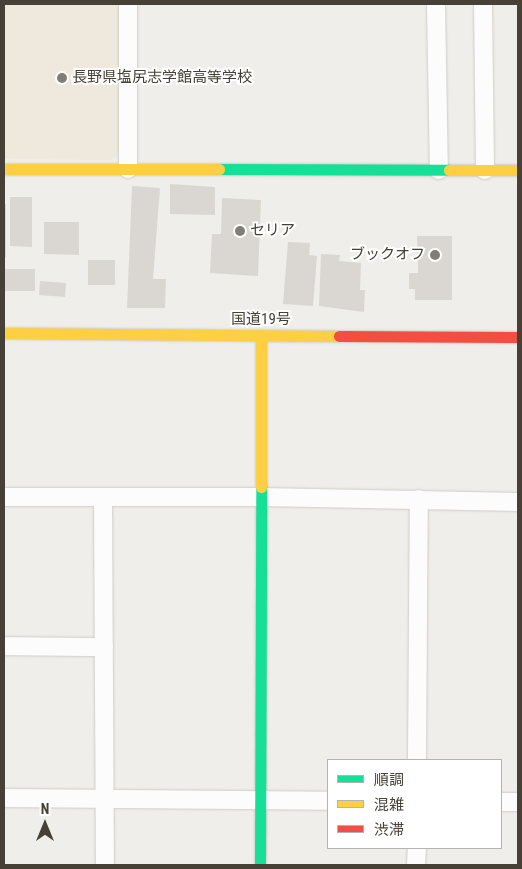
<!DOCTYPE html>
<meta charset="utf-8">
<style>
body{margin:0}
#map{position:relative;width:522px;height:869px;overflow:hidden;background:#f0eeea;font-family:"Roboto Condensed","Noto Sans JP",sans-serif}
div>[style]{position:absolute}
.education>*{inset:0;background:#eee9dc}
.building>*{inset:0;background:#dad7d2}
.roads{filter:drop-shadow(0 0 1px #ceccc7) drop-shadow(0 0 1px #ceccc7)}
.street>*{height:18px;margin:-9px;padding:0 9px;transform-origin:9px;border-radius:9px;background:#fdfcfc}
.fast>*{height:11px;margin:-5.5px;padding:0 5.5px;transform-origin:5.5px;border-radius:5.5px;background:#16e098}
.slow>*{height:11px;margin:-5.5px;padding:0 5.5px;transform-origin:5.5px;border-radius:5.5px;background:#ffcf43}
.jam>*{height:11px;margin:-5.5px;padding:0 5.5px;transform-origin:5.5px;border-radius:5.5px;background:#f24e42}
.dots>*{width:14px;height:14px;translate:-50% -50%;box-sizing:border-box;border:2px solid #fff;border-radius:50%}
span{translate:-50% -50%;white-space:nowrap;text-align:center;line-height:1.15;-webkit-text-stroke:4px #fff;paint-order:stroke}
.poi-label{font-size:15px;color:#464036}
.left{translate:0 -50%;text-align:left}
.right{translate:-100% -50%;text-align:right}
.street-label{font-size:15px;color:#464036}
.frame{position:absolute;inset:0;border:5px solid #464036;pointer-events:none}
.legend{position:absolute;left:327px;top:759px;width:175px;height:90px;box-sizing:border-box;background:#fff;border:1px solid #b5b3af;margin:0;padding:6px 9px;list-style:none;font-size:15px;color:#464036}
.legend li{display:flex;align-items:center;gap:10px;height:25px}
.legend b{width:25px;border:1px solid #b5b3af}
.north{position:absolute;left:20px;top:799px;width:50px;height:50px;-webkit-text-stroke:4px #fff;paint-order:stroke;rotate:0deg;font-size:14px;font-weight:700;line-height:20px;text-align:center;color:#464036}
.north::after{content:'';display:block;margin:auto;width:18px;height:22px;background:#464036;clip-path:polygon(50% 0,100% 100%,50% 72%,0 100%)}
</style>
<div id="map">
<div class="education">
<i style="clip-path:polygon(4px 4px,119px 4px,121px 153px,111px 160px,4px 159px)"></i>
</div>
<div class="building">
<i style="clip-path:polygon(170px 184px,215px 187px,215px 215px,170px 214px)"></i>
<i style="clip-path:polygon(132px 186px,160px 188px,153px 279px,166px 279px,165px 308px,127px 308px)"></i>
<i style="clip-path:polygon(10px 197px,32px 197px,32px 247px,10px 246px)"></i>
<i style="clip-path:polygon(222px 198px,261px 200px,258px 276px,210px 273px,212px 234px,221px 234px)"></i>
<i style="clip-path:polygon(4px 204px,6px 204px,6px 257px,4px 257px)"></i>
<i style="clip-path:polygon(44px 222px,79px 222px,79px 255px,44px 254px)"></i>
<i style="clip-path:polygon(417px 236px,452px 236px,452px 300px,415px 300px,415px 289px,409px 289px,409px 273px,418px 273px)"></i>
<i style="clip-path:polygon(288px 242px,310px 243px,309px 255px,317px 256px,313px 306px,283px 304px)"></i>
<i style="clip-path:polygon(321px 254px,340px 255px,339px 261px,361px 263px,360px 290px,365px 290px,364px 312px,319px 306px)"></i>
<i style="clip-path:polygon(88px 260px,115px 260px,115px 285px,88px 285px)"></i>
<i style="clip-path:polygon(4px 269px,35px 269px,35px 291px,4px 291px)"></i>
<i style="clip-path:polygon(40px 281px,66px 283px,65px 297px,39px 295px)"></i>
</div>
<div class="roads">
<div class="street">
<i style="left:436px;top:4px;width:166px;rotate:89deg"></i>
<i style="left:483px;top:4px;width:166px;rotate:89.3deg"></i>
<i style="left:128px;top:169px;width:165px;rotate:-90deg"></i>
<i style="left:4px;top:497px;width:257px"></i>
<i style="left:261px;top:497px;width:257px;rotate:1.1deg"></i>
<i style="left:103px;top:498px;width:367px;rotate:89.7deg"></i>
<i style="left:4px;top:646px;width:100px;rotate:0.6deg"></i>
<i style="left:417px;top:760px;width:261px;rotate:-89.6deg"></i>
<i style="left:4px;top:798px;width:324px;rotate:0.5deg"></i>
<i style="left:501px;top:802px;width:17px"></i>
<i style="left:416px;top:865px;width:17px;rotate:-87deg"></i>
</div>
<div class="fast">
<i style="left:219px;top:169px;width:230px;rotate:0.2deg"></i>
<i style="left:260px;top:865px;width:378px;rotate:-89.8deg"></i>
</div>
<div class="slow">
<i style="left:4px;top:169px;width:215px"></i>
<i style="left:449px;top:170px;width:69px"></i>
<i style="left:4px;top:333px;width:335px;rotate:0.5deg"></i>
<i style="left:261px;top:487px;width:152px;rotate:-90deg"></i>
</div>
<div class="jam">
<i style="left:339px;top:336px;width:179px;rotate:0.3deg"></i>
</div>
</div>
<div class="dots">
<i style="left:62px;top:78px;background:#827d75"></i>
<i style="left:240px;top:231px;background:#827d75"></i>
<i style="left:435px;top:255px;background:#827d75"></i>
</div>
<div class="poi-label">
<span class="left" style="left:72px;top:78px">長野県塩尻志学館高等学校</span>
<span class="left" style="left:250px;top:231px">セリア</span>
<span class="right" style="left:425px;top:255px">ブックオフ</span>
</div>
<div class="street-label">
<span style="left:261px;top:320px">国道19号</span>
</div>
<div class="frame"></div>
<ul class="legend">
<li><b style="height:6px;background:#16e098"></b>順調</li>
<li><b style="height:6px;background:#ffcf43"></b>混雑</li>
<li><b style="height:6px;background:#f24e42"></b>渋滞</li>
</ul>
<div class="north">N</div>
</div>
